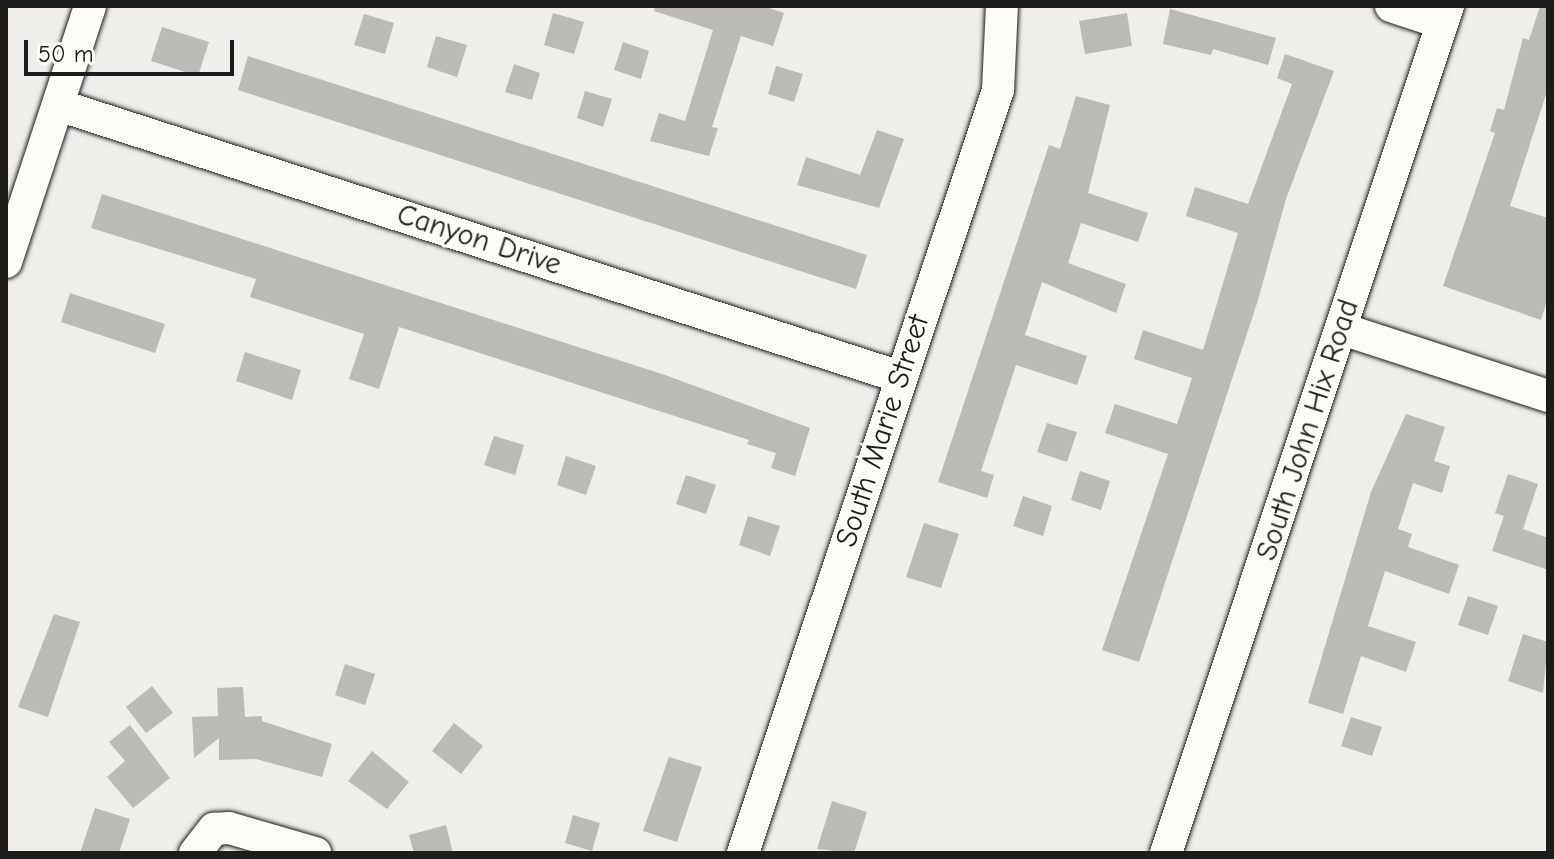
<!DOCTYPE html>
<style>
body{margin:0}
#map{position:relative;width:1554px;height:859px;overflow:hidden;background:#f0eeea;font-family:"Comic Neue",sans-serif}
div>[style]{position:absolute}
.building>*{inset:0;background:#bbbab6}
.roads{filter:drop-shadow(0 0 2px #1c1c1c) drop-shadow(0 0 2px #1c1c1c)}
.street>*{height:32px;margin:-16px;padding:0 16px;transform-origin:16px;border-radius:16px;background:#fdfcf7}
span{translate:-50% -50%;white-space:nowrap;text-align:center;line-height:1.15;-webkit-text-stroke:7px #fdfcf7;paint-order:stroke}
.street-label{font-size:30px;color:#1c1c1c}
.frame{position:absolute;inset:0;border:8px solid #1c1c1c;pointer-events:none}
.scale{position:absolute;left:24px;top:40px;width:210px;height:36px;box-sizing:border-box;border:4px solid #1c1c1c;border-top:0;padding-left:10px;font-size:24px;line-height:28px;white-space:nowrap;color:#1c1c1c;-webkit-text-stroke:6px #fdfcf7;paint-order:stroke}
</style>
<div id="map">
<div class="building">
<i style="clip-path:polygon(655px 6px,763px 6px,784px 13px,773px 46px,741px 36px,712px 127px,718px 128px,709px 156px,650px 141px,659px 113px,685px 121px,713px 30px,654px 11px)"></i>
<i style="clip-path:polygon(1540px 6px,1548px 6px,1548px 88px,1510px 206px,1548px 218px,1548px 297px,1541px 320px,1443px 286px,1495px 133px,1490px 131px,1497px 108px,1504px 110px,1523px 38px,1529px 40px)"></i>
<i style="clip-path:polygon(1170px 9px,1276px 38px,1268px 65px,1213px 49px,1211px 55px,1163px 44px)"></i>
<i style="clip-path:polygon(553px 13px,584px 22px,574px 54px,544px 45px)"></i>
<i style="clip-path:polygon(1127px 13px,1132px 46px,1085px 54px,1079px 21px)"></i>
<i style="clip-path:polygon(364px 14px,394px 23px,385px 54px,354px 45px)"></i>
<i style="clip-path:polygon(162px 27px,209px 42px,198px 76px,151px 61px)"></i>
<i style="clip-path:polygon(436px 36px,467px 45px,457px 77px,427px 67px)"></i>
<i style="clip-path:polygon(623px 42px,649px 51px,641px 79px,614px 70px)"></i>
<i style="clip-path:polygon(1285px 54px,1334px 71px,1286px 199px,1258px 300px,1139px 662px,1102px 650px,1168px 454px,1105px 433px,1115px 404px,1177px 424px,1192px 378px,1134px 359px,1143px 330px,1203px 350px,1238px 233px,1186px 216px,1195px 187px,1248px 204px,1292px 84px,1277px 78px)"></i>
<i style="clip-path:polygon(248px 56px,867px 255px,856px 289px,238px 90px)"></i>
<i style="clip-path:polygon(514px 64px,540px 73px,532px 100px,505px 92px)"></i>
<i style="clip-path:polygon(776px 66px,803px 74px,794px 102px,768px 94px)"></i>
<i style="clip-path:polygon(585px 91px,612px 99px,603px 127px,577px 118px)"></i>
<i style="clip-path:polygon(1076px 96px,1110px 105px,1088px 193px,1148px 213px,1138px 242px,1081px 223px,1068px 263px,1126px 284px,1116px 313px,1042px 282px,1025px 335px,1087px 356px,1077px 385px,1016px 365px,981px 471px,994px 475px,987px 498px,938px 482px,1049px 145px,1060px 149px)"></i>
<i style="clip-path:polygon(877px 130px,904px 139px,879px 208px,797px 185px,806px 157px,860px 175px)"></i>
<i style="clip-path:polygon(102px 194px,665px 375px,810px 428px,795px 476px,771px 468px,776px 453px,747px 444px,749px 440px,399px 327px,379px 389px,349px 379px,364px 334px,250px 297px,256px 279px,91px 228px)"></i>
<i style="clip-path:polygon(70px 293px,165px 324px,155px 353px,61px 322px)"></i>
<i style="clip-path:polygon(245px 352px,301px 370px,292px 400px,236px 381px)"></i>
<i style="clip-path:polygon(1406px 414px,1445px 427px,1434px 461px,1450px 466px,1442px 493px,1413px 483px,1398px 529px,1412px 534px,1408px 547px,1459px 565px,1449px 594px,1385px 571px,1368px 626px,1416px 642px,1406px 672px,1361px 656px,1343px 714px,1308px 703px,1371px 492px)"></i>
<i style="clip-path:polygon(1047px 423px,1077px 432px,1067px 462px,1037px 452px)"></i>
<i style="clip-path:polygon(494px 436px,524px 445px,515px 475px,484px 465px)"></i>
<i style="clip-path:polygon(566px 456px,596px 466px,586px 495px,557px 485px)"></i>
<i style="clip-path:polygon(1080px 471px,1110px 481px,1101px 510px,1071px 500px)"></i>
<i style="clip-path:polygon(1508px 474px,1538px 484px,1523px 529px,1548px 538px,1548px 570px,1492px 551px,1504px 516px,1495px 513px)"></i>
<i style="clip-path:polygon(686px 475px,716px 485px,706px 514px,676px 504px)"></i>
<i style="clip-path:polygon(1023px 496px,1052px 506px,1043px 536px,1013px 526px)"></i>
<i style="clip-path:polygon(748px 516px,780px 526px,770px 556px,739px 545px)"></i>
<i style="clip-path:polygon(924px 523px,959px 534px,941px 588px,906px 577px)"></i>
<i style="clip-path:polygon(1468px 596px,1498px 606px,1488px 635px,1458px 625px)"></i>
<i style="clip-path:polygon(54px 614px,80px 622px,48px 717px,18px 707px)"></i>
<i style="clip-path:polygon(1523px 634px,1548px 642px,1543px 693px,1508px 681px)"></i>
<i style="clip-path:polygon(345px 664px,375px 674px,365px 705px,335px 695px)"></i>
<i style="clip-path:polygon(152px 686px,173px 713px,146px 733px,126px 707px)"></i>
<i style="clip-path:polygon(243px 687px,245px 717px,262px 716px,262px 721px,332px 744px,322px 777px,256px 759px,219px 760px,219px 738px,194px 758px,192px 717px,218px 716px,217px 688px)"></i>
<i style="clip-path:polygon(1351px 717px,1382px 727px,1372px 756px,1341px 746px)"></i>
<i style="clip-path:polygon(454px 723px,483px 746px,461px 774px,432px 751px)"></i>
<i style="clip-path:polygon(130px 725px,170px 778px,133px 808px,107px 777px,125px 761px,109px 742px)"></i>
<i style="clip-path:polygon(372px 751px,409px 782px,387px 809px,348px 781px)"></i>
<i style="clip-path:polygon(669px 757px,702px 767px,677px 842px,643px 831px)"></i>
<i style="clip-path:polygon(832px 801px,867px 812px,854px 853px,817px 849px)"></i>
<i style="clip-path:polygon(95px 808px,130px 819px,119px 853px,80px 853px)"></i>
<i style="clip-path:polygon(573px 815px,600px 823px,592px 851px,565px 843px)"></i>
<i style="clip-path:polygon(446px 825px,453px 853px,414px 853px,409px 835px)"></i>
</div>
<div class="roads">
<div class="street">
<i style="left:1391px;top:6px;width:54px;rotate:18.4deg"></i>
<i style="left:58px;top:105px;width:885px;rotate:17.9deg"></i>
<i style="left:6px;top:262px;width:269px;rotate:-71.8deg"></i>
<i style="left:1342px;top:329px;width:217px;rotate:18deg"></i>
<i style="left:195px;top:853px;width:31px;rotate:-52deg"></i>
<i style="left:214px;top:829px;width:15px;rotate:-4deg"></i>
<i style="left:229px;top:828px;width:90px;rotate:16.2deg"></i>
<i style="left:743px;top:853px;width:804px;rotate:-71.52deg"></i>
<i style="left:998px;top:90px;width:84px;rotate:-87.3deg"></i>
<i style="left:1166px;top:853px;width:893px;rotate:-71.59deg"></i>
</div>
</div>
<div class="street-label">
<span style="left:479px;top:240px;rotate:18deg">Canyon Drive</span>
<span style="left:1308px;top:430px;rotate:-72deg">South John Hix Road</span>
<span style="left:883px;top:431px;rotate:-72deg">South Marie Street</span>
</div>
<div class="frame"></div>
<div class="scale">50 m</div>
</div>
